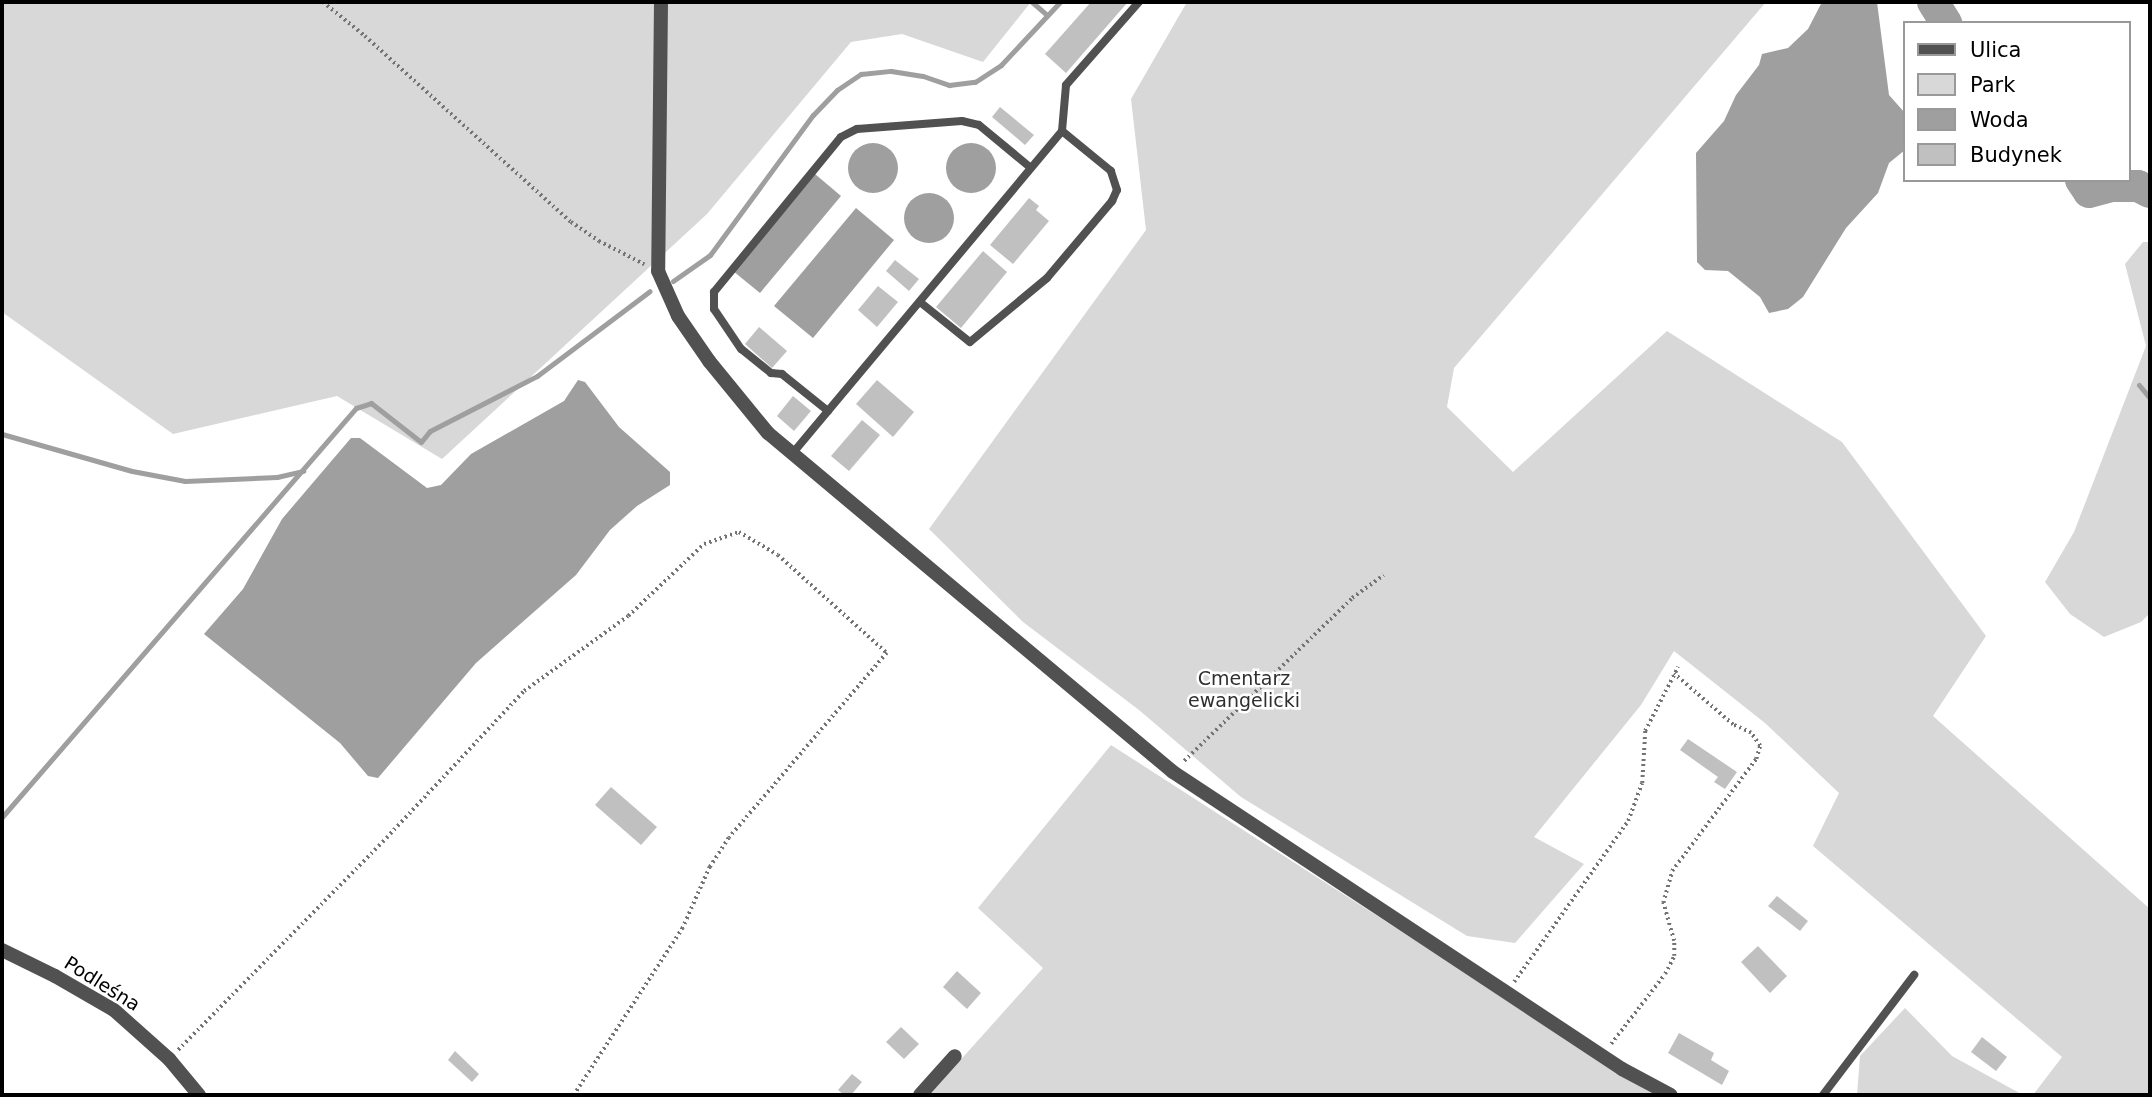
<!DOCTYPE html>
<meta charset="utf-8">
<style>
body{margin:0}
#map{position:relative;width:2152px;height:1097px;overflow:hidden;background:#fff;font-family:"DejaVu Sans",sans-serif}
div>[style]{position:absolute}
.green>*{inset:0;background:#d8d8d8}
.water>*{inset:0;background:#9f9f9f}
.round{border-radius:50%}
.stream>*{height:5px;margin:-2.5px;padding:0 2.5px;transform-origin:2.5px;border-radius:2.5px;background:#9f9f9f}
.river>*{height:32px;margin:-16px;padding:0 16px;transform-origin:16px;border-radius:16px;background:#9f9f9f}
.building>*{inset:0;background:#c0c0c0}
.path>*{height:3.5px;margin-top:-1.75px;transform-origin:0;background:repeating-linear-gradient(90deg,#737373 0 2px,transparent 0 5.5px)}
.lane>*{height:8px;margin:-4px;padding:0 4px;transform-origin:4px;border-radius:4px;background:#515151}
.street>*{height:14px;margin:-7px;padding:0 7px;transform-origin:7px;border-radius:7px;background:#515151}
span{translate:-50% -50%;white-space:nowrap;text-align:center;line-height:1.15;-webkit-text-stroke:5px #fff;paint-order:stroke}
.park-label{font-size:19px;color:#2f2f2f}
.street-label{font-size:19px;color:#000}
.frame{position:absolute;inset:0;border:4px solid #000;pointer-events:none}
.legend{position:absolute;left:1903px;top:21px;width:228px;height:161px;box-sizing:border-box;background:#fff;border:2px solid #999;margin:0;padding:9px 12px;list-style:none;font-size:21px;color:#000}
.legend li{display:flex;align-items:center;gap:14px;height:35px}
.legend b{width:35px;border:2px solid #999}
</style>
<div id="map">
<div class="green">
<i style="clip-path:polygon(2px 2px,1031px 2px,983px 62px,902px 34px,851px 42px,707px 214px,442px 459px,337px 396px,173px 434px,2px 312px)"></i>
<i style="clip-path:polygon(1187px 2px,1766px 2px,1454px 368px,1447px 407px,1513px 472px,1667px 331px,1842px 442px,1986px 636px,1933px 716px,2150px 909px,2150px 1095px,2033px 1095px,2062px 1057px,1813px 846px,1839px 793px,1765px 723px,1674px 651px,1641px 705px,1534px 837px,1584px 864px,1515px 943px,1467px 936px,1241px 797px,1139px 710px,1023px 622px,929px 529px,1146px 230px,1131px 99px)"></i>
<i style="clip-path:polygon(2143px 242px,2150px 242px,2150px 613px,2141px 622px,2104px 637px,2070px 614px,2045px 582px,2074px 532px,2146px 346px,2125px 264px)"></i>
<i style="clip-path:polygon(1111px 745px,1656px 1095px,929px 1095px,1043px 968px,978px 908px)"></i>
<i style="clip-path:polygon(1905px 1008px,1952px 1056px,2023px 1095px,1857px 1095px,1860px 1056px)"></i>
</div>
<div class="water">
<i style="clip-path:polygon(1822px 2px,1877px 2px,1889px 95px,1905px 113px,1905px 150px,1889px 163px,1878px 193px,1846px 228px,1803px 297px,1788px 309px,1769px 313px,1760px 297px,1728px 271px,1705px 270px,1697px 262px,1696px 153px,1724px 121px,1736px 95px,1759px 65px,1762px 54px,1788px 48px,1808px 29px)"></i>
<i class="round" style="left:848px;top:143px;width:50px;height:50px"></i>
<i class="round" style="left:946px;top:143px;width:50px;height:50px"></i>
<i style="clip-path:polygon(815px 174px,841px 196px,760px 293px,733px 271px)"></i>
<i class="round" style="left:904px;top:193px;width:50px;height:50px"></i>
<i style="clip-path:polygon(856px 208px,894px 240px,813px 338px,774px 306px)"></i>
<i style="clip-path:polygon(578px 380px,585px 382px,619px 427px,670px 472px,670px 485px,637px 506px,610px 530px,576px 575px,476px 663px,378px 778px,368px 776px,340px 743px,204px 634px,243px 589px,282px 519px,351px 438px,360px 438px,427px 488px,441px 485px,471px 454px,564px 401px)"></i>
</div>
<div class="stream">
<i style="left:1032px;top:2px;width:20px;rotate:41deg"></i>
<i style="left:673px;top:281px;width:45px;rotate:-35.1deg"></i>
<i style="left:710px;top:255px;width:174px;rotate:-53.7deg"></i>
<i style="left:813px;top:115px;width:35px;rotate:-46deg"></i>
<i style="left:837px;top:90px;width:29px;rotate:-34deg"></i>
<i style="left:861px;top:74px;width:30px;rotate:-6deg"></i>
<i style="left:891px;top:71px;width:32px;rotate:9deg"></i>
<i style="left:923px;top:76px;width:28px;rotate:19deg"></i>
<i style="left:949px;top:85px;width:26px;rotate:-7deg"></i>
<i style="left:975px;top:82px;width:31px;rotate:-33deg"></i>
<i style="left:1001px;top:65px;width:86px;rotate:-46.9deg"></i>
<i style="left:2139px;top:385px;width:17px;rotate:50deg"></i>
<i style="left:2px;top:434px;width:135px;rotate:15.9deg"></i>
<i style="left:132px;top:471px;width:54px;rotate:10.7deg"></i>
<i style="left:185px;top:481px;width:92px;rotate:-2.5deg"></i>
<i style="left:277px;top:477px;width:27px;rotate:-13deg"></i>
<i style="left:2px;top:817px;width:541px;rotate:-49.12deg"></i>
<i style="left:356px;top:408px;width:16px;rotate:-18deg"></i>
<i style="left:371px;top:403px;width:63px;rotate:38deg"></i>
<i style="left:421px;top:442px;width:14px;rotate:-51deg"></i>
<i style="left:430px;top:431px;width:120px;rotate:-27.2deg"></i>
<i style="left:537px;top:376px;width:141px;rotate:-37deg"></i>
</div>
<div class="river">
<i style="left:1933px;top:2px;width:25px;rotate:58deg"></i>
<i style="left:2081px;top:180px;width:14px;rotate:56deg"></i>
<i style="left:2089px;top:192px;width:23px;rotate:-15deg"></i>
<i style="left:2111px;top:186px;width:27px"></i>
<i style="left:2138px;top:186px;width:13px;rotate:27deg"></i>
</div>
<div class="building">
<i style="clip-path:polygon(1091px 2px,1128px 2px,1066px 73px,1045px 54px)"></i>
<i style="clip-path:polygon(1000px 107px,1034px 135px,1025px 145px,992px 117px)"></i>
<i style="clip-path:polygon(1029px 198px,1039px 206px,1036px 210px,1049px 221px,1013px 264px,990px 245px)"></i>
<i style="clip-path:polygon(983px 251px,1007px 272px,961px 328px,936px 307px)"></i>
<i style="clip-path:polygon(895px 260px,919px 279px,909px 291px,886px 271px)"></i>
<i style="clip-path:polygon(878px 286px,898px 302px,877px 327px,858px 310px)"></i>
<i style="clip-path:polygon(759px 327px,787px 351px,772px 368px,745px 344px)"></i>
<i style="clip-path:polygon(877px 380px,914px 412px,893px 437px,856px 404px)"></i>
<i style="clip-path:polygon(793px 396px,811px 411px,794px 431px,777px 416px)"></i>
<i style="clip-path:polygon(862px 420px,880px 435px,849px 471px,831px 456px)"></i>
<i style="clip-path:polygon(1688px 739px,1737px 772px,1725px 789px,1714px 782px,1718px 777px,1680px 750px)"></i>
<i style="clip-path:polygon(611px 787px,657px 827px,641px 845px,595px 805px)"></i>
<i style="clip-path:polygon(1777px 896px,1808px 921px,1800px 931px,1768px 906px)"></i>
<i style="clip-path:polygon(1758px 946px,1787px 976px,1770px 993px,1741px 962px)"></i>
<i style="clip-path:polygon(957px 971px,981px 993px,967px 1009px,943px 987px)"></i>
<i style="clip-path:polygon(901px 1027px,919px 1044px,904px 1059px,886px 1042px)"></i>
<i style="clip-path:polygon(1679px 1033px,1714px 1053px,1711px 1060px,1729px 1071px,1722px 1085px,1668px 1053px)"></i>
<i style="clip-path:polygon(1982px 1037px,2007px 1057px,1996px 1071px,1971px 1052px)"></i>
<i style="clip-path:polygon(455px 1051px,479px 1074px,472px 1082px,448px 1060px)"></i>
<i style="clip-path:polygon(852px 1074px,862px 1082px,851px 1095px,844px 1095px,838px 1090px)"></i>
</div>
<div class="path">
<i style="left:323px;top:2px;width:54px;rotate:39deg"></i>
<i style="left:365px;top:36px;width:278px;rotate:42.1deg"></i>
<i style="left:571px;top:222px;width:34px;rotate:34deg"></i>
<i style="left:599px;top:241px;width:51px;rotate:27.1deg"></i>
<i style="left:1184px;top:761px;width:234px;rotate:-44.1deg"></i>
<i style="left:1352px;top:598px;width:39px;rotate:-36deg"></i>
<i style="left:1514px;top:982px;width:197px;rotate:-54.7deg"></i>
<i style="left:1628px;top:821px;width:40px;rotate:-69.8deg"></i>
<i style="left:1642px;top:783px;width:52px;rotate:-86.7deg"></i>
<i style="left:1645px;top:731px;width:72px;rotate:-62.7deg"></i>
<i style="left:1611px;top:1044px;width:88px;rotate:-52.4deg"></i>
<i style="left:1665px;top:974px;width:20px;rotate:-63deg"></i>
<i style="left:1674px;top:956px;width:15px;rotate:-90deg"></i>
<i style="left:1674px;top:941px;width:40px;rotate:-106deg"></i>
<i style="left:1663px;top:903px;width:33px;rotate:-74deg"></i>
<i style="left:1672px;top:871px;width:140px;rotate:-53.1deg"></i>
<i style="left:1756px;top:759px;width:14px;rotate:-73deg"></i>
<i style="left:1760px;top:746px;width:16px;rotate:-125deg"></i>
<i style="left:1751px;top:733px;width:20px;rotate:-156deg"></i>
<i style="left:1733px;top:725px;width:78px;rotate:-139.2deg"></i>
<i style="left:178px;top:1050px;width:303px;rotate:-45.5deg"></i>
<i style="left:390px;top:834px;width:196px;rotate:-46.9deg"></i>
<i style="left:524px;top:691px;width:128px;rotate:-35.8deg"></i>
<i style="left:628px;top:616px;width:105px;rotate:-43.5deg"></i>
<i style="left:704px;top:544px;width:37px;rotate:-19deg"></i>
<i style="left:739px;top:532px;width:45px;rotate:30.5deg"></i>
<i style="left:778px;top:555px;width:147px;rotate:42deg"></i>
<i style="left:887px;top:653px;width:243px;rotate:130.5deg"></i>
<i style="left:729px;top:838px;width:35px;rotate:123deg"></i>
<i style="left:710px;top:867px;width:67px;rotate:113.9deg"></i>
<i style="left:683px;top:928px;width:199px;rotate:123.1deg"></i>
</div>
<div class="lane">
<i style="left:920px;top:302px;width:64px;rotate:38.7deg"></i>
<i style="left:970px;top:342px;width:100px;rotate:-39.7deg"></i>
<i style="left:1047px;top:278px;width:101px;rotate:-49.8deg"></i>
<i style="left:1112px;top:201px;width:12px;rotate:-66deg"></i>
<i style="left:1117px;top:190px;width:20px;rotate:-108deg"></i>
<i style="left:1111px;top:171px;width:63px;rotate:-140.8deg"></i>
<i style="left:828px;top:411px;width:59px;rotate:-141.2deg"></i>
<i style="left:782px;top:374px;width:11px;rotate:-175deg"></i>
<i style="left:771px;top:373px;width:38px;rotate:-141deg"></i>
<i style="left:741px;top:349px;width:48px;rotate:-124deg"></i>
<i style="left:714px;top:309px;width:17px;rotate:-90deg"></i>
<i style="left:714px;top:292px;width:200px;rotate:-50.7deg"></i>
<i style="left:841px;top:137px;width:18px;rotate:-27deg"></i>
<i style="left:857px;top:129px;width:105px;rotate:-4.4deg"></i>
<i style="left:962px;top:121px;width:17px;rotate:13deg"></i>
<i style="left:979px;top:125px;width:67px;rotate:39.6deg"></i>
<i style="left:792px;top:454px;width:421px;rotate:-50.1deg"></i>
<i style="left:1062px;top:131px;width:46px;rotate:-85deg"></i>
<i style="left:1066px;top:85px;width:111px;rotate:-48.7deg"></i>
<i style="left:1823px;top:1095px;width:151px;rotate:-52.8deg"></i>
</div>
<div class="street">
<i style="left:661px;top:2px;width:269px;rotate:90.6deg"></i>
<i style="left:658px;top:271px;width:49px;rotate:66deg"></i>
<i style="left:678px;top:316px;width:55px;rotate:55.4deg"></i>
<i style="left:709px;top:361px;width:93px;rotate:50.7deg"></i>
<i style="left:768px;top:433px;width:528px;rotate:39.93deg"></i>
<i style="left:1173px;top:772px;width:538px;rotate:33.48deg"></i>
<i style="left:1622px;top:1069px;width:55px;rotate:28deg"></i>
<i style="left:2px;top:950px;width:59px;rotate:26.1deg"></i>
<i style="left:55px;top:976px;width:68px;rotate:30deg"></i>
<i style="left:114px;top:1010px;width:74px;rotate:41.7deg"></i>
<i style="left:169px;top:1059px;width:47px;rotate:50.2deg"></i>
<i style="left:920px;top:1095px;width:52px;rotate:-48.1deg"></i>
</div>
<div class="park-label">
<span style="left:1244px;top:690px">Cmentarz<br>ewangelicki</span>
</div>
<div class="street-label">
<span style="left:102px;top:984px;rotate:32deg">Podleśna</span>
</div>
<div class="frame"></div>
<ul class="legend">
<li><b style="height:9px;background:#515151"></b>Ulica</li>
<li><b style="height:19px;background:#d8d8d8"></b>Park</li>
<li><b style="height:19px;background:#9f9f9f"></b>Woda</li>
<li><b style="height:19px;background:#c0c0c0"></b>Budynek</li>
</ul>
</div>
